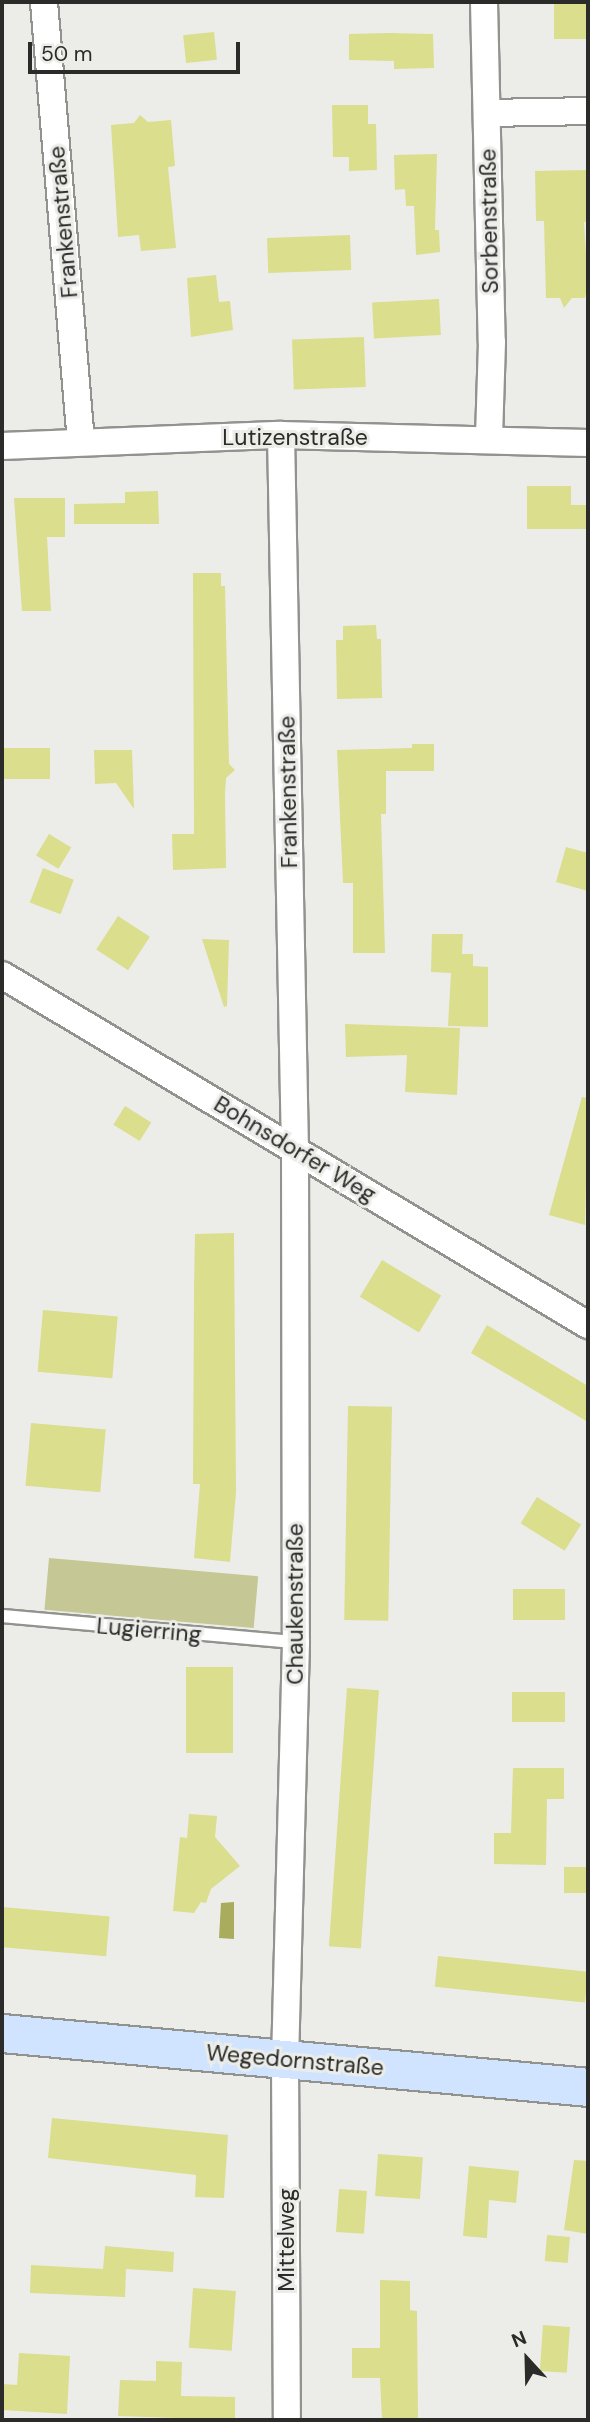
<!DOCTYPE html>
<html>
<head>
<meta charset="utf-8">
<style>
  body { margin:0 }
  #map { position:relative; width:590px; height:2422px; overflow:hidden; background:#ecede9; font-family:"DM Sans",sans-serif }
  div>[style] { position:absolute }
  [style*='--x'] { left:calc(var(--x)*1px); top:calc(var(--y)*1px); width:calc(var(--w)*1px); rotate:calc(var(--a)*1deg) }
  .green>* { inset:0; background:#c5c894; transform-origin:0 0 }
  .water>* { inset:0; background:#a9ac5d }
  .building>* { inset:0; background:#dade8d; transform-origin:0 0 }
  .roads { filter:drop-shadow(2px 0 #92938f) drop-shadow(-2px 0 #92938f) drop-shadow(0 2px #92938f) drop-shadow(0 -2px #92938f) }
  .lane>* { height:12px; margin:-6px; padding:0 6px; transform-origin:6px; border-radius:6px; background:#fff }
  .street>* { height:26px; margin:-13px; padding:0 13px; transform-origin:13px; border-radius:13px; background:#fff }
  .secondary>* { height:37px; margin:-18.5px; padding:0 18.5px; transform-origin:18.5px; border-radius:18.5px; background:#d0e4ff }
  span { translate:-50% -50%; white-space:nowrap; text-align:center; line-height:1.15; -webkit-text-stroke:6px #ecede9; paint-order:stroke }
  .street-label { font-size:23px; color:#2b2b29 }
  .frame { position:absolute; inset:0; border:4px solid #2b2b29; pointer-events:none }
  .north { position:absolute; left:492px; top:2324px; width:70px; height:70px; -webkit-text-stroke:5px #ecede9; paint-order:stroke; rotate:338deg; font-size:19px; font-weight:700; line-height:28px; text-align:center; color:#2b2b29 }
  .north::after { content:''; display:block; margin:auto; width:24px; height:32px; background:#2b2b29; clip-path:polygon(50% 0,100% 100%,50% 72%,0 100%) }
  .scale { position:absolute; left:28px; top:42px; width:212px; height:32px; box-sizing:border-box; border:4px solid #2b2b29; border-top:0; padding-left:9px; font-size:21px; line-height:24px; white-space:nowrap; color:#2b2b29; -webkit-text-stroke:5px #ecede9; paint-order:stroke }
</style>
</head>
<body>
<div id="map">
  <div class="green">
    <i style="left:49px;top:1558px;width:210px;height:52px;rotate:5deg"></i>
  </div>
  <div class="water">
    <i style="clip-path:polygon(234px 1902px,234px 1939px,219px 1938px,221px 1903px)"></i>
  </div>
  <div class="building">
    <i style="left:554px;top:2px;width:34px;height:37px"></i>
    <i style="left:214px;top:32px;width:28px;height:31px;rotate:84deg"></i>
    <i style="clip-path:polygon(389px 33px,433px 34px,434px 68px,394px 69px,394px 61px,349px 60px,349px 34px)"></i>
    <i style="clip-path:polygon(332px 105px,368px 105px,368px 124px,376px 124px,377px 170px,349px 171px,349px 157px,333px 157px)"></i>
    <i style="clip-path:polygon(140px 115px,148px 122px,171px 120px,175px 166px,168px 167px,176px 248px,141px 251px,139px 235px,118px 237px,111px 125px,134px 123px)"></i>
    <i style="clip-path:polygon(437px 154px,435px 230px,439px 230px,440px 252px,416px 255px,414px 206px,406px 206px,405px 189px,395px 190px,394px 155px)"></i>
    <i style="clip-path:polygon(587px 170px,588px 222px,584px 222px,588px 283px,585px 298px,572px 298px,564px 308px,560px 298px,546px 298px,544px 221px,536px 221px,535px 171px)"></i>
    <i style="left:350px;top:235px;width:35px;height:83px;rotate:88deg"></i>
    <i style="clip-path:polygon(216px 275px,219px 302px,230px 301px,233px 330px,191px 337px,187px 278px)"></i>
    <i style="left:439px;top:299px;width:36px;height:67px;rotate:87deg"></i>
    <i style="left:364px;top:337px;width:50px;height:72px;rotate:88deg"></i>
    <i style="clip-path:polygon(527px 486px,571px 486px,571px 505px,586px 505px,586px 529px,527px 529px)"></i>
    <i style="clip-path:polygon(158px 491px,159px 524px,74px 524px,74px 504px,125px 503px,125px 492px)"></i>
    <i style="clip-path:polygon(14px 498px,65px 498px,65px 537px,47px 537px,51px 611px,22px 611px)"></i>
    <i style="clip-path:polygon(193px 573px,221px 573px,221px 586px,225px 586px,229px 764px,235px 770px,226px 778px,225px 793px,226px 868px,173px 870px,172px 834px,194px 834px)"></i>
    <i style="clip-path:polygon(376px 625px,377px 639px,381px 639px,382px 698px,337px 699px,336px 640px,343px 640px,343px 626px)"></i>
    <i style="clip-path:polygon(412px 744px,434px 744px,434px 771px,386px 771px,386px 814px,381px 814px,385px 953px,353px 953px,353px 883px,343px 883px,337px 750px,412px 748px)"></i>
    <i style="left:2px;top:748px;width:48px;height:31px"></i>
    <i style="clip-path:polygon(94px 750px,132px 750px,134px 809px,116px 783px,95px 784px)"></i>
    <i style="left:49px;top:834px;width:26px;height:25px;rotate:31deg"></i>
    <i style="clip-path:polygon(566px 847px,588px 853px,588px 891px,556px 882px)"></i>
    <i style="left:43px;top:868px;width:33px;height:37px;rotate:21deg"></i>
    <i style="left:118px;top:916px;width:38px;height:40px;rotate:33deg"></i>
    <i style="clip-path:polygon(432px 934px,463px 934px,462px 954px,473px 954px,473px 966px,488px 967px,488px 1027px,448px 1026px,451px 973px,431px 972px)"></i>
    <i style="clip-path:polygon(202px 939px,229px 940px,227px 1006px,224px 1007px)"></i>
    <i style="clip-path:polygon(345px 1024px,460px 1028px,457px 1095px,405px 1092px,407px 1055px,346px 1057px)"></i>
    <i style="clip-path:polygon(582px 1097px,588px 1098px,585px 1225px,549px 1215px)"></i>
    <i style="left:125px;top:1106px;width:31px;height:22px;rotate:32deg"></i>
    <i style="clip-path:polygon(234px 1233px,236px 1492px,230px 1562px,194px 1558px,200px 1484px,193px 1484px,194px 1289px,195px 1234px)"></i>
    <i style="left:382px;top:1260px;width:69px;height:43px;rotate:31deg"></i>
    <i style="left:43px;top:1310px;width:75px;height:62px;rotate:5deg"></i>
    <i style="clip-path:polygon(487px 1325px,588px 1386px,588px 1422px,471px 1353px)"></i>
    <i style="left:348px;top:1406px;width:44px;height:214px;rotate:1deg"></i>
    <i style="left:31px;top:1423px;width:75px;height:63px;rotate:5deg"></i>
    <i style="left:537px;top:1497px;width:52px;height:31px;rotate:32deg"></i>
    <i style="left:513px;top:1589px;width:52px;height:31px"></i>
    <i style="left:186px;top:1667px;width:47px;height:86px"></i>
    <i style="left:347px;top:1688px;width:32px;height:259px;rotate:4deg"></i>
    <i style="left:512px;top:1692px;width:53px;height:30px"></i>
    <i style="clip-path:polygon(513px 1768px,564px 1768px,564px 1799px,547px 1799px,546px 1865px,494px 1864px,494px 1833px,511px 1833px)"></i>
    <i style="clip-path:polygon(189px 1814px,217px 1816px,215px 1837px,240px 1866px,211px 1889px,206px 1903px,201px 1902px,194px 1913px,173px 1911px,180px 1837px,187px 1838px)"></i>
    <i style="left:564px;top:1867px;width:24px;height:26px"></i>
    <i style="left:2px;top:1907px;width:108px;height:40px;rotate:5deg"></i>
    <i style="left:438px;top:1956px;width:151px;height:31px;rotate:6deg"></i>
    <i style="clip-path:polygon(52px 2118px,228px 2135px,224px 2198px,195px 2197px,196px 2175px,48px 2158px)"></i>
    <i style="left:378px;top:2154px;width:45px;height:42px;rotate:4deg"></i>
    <i style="clip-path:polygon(574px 2160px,588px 2161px,588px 2234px,564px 2230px)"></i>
    <i style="clip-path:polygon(469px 2166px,519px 2171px,516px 2203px,489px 2200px,487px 2238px,463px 2236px)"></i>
    <i style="left:339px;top:2189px;width:28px;height:43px;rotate:4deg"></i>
    <i style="left:547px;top:2235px;width:23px;height:26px;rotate:5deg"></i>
    <i style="clip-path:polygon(105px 2246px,174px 2252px,173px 2272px,126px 2269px,125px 2297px,30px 2293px,31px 2265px,103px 2269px)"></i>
    <i style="clip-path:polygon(380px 2280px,410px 2281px,410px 2310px,417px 2311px,418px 2420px,382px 2420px,380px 2378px,352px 2378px,352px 2348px,380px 2348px)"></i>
    <i style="left:193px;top:2288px;width:43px;height:60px;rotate:4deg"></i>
    <i style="left:543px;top:2325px;width:27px;height:46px;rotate:4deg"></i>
    <i style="clip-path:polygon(19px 2353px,70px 2356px,67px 2414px,2px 2410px,3px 2384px,17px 2385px)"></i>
    <i style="clip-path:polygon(156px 2361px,182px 2362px,181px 2396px,235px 2397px,235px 2420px,118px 2416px,120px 2380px,156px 2381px)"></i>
  </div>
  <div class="roads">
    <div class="lane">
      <i style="--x:2;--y:1616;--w:295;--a:5.1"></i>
    </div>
    <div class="street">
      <i style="--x:44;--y:2;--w:441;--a:85.2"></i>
      <i style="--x:484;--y:2;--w:340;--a:88.7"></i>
      <i style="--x:492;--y:342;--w:98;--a:91.8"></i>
      <i style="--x:487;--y:113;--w:101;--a:-1.1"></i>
      <i style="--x:281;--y:435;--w:714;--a:88.88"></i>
      <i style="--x:295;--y:1149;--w:493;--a:89.9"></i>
      <i style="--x:296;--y:1642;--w:417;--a:91.5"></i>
      <i style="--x:285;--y:2059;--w:361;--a:89.7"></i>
      <i style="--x:2;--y:446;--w:279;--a:-2.3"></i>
      <i style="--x:281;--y:435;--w:307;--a:1.5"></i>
      <i style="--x:2;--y:975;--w:683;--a:30.85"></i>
    </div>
    <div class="secondary">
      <i style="--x:2;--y:2033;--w:588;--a:5.26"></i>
    </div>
  </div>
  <div class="street-label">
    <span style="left:489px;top:221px;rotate:-91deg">Sorbenstraße</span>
    <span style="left:63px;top:222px;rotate:-95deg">Frankenstraße</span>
    <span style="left:295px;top:437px">Lutizenstraße</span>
    <span style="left:288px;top:792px;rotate:-91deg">Frankenstraße</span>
    <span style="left:295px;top:1149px;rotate:31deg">Bohnsdorfer Weg</span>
    <span style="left:295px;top:1604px;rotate:-90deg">Chaukenstraße</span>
    <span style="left:149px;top:1630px;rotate:5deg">Lugierring</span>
    <span style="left:295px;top:2060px;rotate:5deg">Wegedornstraße</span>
    <span style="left:286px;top:2240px;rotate:-90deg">Mittelweg</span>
  </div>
  <div class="frame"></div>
  <div class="north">N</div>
  <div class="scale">50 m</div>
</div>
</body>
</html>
